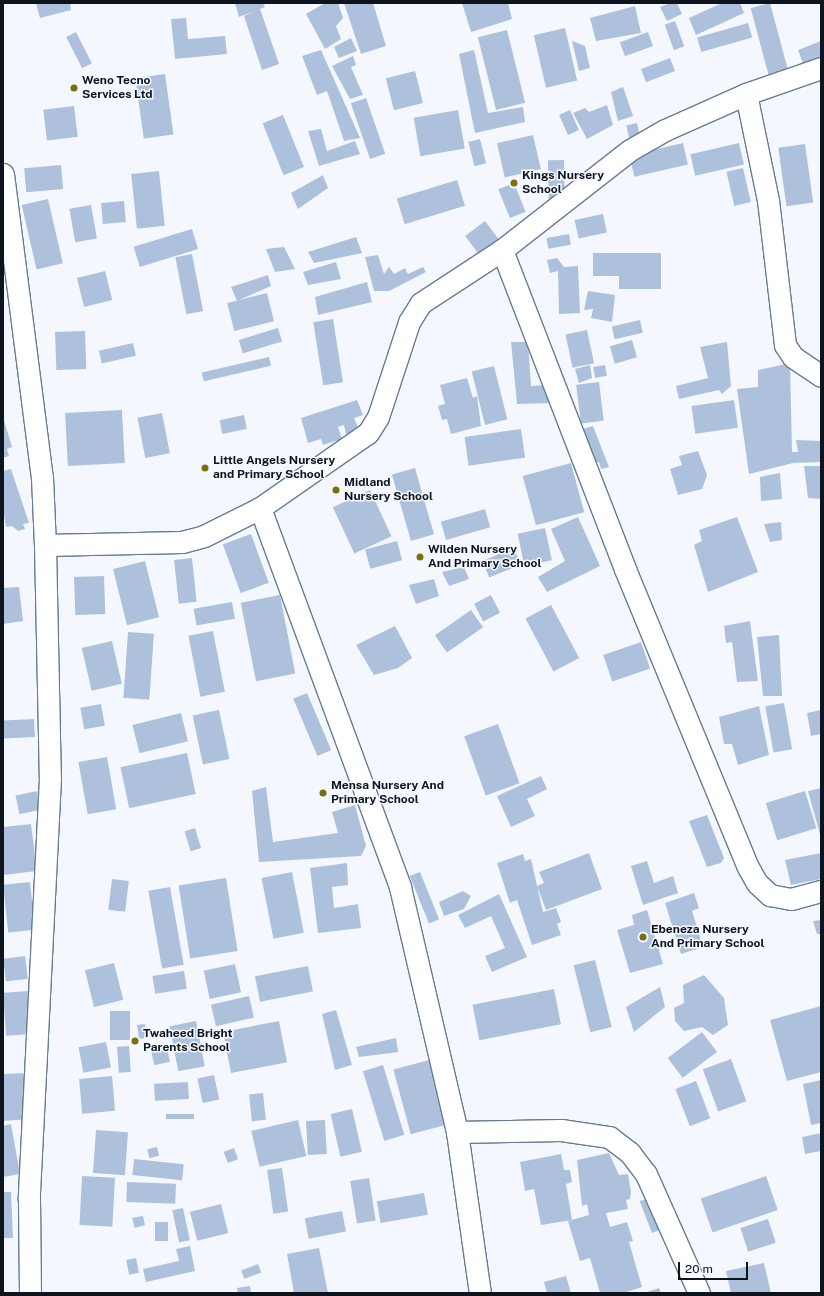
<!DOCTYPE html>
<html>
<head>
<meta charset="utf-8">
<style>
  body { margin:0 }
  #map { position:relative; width:824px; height:1296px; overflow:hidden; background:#f4f8fe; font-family:"Public Sans",sans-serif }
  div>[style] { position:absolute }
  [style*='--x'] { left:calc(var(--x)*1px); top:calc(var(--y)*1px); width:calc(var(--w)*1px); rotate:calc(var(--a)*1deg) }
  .building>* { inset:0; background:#adc1dd; transform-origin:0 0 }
  .roads { filter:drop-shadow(1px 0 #687b94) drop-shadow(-1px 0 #687b94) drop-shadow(0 1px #687b94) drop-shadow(0 -1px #687b94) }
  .street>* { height:21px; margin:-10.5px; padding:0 10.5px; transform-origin:10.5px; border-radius:10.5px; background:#fff }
  .dots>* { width:11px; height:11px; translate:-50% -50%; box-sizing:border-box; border:2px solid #f4f8fe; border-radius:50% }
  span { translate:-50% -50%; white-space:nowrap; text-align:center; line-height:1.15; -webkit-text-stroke:3px #f4f8fe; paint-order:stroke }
  .poi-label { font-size:12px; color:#0d141e; font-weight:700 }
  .left { translate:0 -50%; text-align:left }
  .frame { position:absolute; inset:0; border:4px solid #0d141e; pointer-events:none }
  .scale { position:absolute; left:678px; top:1262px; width:70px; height:18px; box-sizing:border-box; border:2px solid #0d141e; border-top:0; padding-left:5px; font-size:12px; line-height:14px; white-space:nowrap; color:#0d141e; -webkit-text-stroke:3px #f4f8fe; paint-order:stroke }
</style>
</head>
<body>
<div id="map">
  <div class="building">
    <i style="clip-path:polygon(36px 3px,70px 3px,71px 10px,40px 18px)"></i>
    <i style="clip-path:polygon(235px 3px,263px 3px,265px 7px,260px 9px,279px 64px,262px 70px,244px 16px,255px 11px,239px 17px)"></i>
    <i style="clip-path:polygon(325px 3px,338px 3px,343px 18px,336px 26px,341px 39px,325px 49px,306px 14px)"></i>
    <i style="clip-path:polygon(344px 3px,373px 3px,386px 46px,361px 54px)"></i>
    <i style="clip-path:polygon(462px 3px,508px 3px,512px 19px,471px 32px)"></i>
    <i style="clip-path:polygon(670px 3px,677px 3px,682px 14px,667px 21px,660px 7px)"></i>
    <i style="clip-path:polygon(722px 3px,740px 3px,744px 13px,696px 35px,689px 18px)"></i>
    <i style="left:770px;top:3px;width:73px;height:20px;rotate:75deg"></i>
    <i style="clip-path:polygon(635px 6px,641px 33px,596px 41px,590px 18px)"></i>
    <i style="clip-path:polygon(186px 18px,188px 39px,225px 36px,227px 54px,175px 59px,171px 19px)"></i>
    <i style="left:675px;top:21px;width:27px;height:11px;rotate:70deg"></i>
    <i style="left:748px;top:23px;width:15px;height:53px;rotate:74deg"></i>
    <i style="left:565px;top:28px;width:54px;height:32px;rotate:77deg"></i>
    <i style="left:507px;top:30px;width:75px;height:30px;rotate:76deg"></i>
    <i style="left:76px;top:32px;width:35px;height:11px;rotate:63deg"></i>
    <i style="left:648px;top:32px;width:15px;height:30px;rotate:70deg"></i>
    <i style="clip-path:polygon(351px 38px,357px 51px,339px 58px,334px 47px)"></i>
    <i style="clip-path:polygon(572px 41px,585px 46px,590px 68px,579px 71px)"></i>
    <i style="clip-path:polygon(821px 41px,821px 60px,804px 66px,798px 50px)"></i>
    <i style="clip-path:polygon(321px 50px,360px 138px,344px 141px,327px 91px,317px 95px,302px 56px)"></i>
    <i style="clip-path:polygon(474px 50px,488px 113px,523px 107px,525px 122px,475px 133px,459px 54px)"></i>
    <i style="clip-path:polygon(353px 56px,356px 65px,351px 67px,363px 95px,350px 99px,332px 66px)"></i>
    <i style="left:670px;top:58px;width:14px;height:31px;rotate:69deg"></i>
    <i style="left:415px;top:71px;width:33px;height:30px;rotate:76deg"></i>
    <i style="left:165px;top:74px;width:61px;height:30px;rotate:82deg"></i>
    <i style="clip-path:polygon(623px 87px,633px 116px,618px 121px,611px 92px)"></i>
    <i style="left:366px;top:98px;width:59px;height:16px;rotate:71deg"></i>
    <i style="clip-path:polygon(607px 105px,613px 125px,587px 139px,573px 113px,585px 108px,589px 112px)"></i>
    <i style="left:74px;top:106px;width:31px;height:31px;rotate:83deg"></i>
    <i style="left:458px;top:110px;width:39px;height:45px;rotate:80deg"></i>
    <i style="left:570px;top:110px;width:22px;height:12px;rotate:66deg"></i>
    <i style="left:283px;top:115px;width:56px;height:22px;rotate:68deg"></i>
    <i style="left:637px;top:123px;width:13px;height:11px;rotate:77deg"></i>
    <i style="clip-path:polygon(321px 129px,327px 151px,355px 141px,360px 154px,319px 166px,308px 131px)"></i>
    <i style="left:533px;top:135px;width:35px;height:37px;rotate:77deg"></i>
    <i style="left:480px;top:139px;width:25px;height:12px;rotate:76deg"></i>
    <i style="left:683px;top:143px;width:22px;height:55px;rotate:77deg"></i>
    <i style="left:739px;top:143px;width:22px;height:50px;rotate:77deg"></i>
    <i style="left:805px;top:144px;width:59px;height:27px;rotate:82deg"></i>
    <i style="left:564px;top:160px;width:47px;height:16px;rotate:89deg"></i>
    <i style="left:61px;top:165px;width:24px;height:37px;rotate:85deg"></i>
    <i style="left:743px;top:168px;width:35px;height:17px;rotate:77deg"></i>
    <i style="left:159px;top:171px;width:55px;height:28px;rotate:84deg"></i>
    <i style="clip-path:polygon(323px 175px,328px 188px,298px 209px,291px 193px)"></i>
    <i style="left:457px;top:180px;width:27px;height:63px;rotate:73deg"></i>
    <i style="left:514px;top:183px;width:31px;height:17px;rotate:68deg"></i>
    <i style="left:48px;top:199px;width:66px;height:27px;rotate:77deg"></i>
    <i style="left:124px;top:201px;width:21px;height:23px;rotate:85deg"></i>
    <i style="left:91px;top:205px;width:34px;height:22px;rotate:80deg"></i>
    <i style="left:603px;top:214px;width:19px;height:29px;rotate:78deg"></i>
    <i style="left:485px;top:221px;width:25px;height:25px;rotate:53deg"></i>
    <i style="left:192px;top:229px;width:21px;height:61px;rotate:73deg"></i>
    <i style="left:569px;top:234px;width:11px;height:23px;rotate:80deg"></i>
    <i style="clip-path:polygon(356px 237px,362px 253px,314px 263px,308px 252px)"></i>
    <i style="clip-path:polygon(284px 247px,295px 269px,275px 272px,266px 249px)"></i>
    <i style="clip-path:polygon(593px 253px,661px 253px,661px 289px,619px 289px,619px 276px,593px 276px)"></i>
    <i style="left:192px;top:254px;width:58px;height:17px;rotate:79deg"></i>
    <i style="clip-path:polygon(378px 255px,384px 274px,389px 267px,394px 274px,405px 268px,408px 274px,423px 267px,426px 272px,389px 291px,374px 291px,365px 257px)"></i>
    <i style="clip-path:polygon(557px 258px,564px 267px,578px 266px,580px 313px,559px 314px,558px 271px,550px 273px,547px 260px)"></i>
    <i style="clip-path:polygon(336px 262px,341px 279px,308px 285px,303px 272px)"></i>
    <i style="left:105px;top:271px;width:30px;height:29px;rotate:76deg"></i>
    <i style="clip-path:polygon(268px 275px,271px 286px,237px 301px,231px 287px)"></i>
    <i style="clip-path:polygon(367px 282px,372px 302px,318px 315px,315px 297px)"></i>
    <i style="clip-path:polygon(588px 291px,615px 295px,612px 322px,591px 318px,593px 309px,584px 310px)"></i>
    <i style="left:267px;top:293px;width:29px;height:41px;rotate:76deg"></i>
    <i style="left:333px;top:319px;width:64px;height:20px;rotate:81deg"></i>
    <i style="left:640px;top:320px;width:13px;height:29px;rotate:77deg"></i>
    <i style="left:278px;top:328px;width:14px;height:41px;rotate:73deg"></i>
    <i style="left:587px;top:330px;width:34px;height:22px;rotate:78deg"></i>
    <i style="left:85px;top:331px;width:38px;height:30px;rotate:88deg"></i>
    <i style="left:632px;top:340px;width:18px;height:23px;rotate:74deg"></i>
    <i style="clip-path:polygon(511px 342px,528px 342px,531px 386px,544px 385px,552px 403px,517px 404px)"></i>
    <i style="clip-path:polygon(727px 342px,731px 386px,722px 394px,719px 390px,679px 399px,676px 386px,708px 378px,700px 347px)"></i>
    <i style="left:133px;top:343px;width:13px;height:35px;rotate:77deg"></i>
    <i style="left:269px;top:357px;width:9px;height:69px;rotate:77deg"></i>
    <i style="clip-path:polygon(790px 363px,792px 452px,798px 452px,796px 440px,821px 441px,821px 462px,793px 463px,749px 474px,737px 389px,758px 387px,758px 370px)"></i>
    <i style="clip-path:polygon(590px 365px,592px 378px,579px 383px,575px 369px)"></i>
    <i style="left:605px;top:365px;width:11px;height:12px;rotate:80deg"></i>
    <i style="left:494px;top:366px;width:55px;height:23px;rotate:76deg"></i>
    <i style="clip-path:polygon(467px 378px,473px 398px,477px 396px,481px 426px,451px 434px,447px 419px,442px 420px,438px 406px,445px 404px,440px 385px)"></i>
    <i style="left:599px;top:382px;width:39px;height:23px;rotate:83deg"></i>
    <i style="clip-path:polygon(357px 400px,363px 415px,354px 418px,359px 430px,346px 434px,344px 425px,338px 427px,342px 439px,323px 445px,321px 439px,308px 443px,301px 418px)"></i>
    <i style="left:734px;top:400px;width:28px;height:43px;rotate:82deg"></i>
    <i style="left:122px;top:410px;width:53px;height:57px;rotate:87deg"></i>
    <i style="left:162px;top:413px;width:41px;height:25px;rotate:79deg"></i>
    <i style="left:244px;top:415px;width:14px;height:25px;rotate:78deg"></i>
    <i style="clip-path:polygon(3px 417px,12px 447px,7px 449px,9px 456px,3px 458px)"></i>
    <i style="clip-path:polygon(593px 426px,609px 467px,601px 469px,599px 462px,590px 464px,579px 430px)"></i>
    <i style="left:521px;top:429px;width:29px;height:57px;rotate:82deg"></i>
    <i style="clip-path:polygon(698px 451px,707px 475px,702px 489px,678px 495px,670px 469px,682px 465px,679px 456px)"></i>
    <i style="left:571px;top:463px;width:51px;height:50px;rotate:75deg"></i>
    <i style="clip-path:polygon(804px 466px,821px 466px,821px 499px,808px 498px)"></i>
    <i style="left:415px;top:468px;width:69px;height:24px;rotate:74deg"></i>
    <i style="clip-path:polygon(11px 469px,29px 523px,23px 524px,25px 529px,18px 531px,12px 526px,6px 527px,3px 509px,3px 471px)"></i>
    <i style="clip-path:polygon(780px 473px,782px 499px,761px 501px,760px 477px)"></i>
    <i style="left:370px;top:490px;width:51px;height:41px;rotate:65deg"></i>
    <i style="left:485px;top:509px;width:19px;height:46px;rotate:74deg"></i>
    <i style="clip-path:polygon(578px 517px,600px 566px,547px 592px,538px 577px,565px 561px,551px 529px)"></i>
    <i style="clip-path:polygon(737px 517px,758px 572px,708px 592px,694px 545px,702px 541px,699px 530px)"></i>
    <i style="clip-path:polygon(781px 522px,782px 540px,770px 542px,764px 524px)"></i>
    <i style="left:545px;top:528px;width:33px;height:28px;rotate:78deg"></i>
    <i style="left:251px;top:534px;width:52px;height:30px;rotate:70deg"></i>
    <i style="left:397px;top:541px;width:20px;height:33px;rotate:75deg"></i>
    <i style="left:514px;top:548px;width:18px;height:34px;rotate:68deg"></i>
    <i style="left:192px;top:558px;width:44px;height:18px;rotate:84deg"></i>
    <i style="left:145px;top:561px;width:58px;height:33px;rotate:76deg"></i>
    <i style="clip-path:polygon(464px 567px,469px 579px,449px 586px,442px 572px)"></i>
    <i style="left:104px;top:576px;width:38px;height:30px;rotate:88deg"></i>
    <i style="clip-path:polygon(434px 579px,439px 596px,416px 604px,409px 585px)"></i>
    <i style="clip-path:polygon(19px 587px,23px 621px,3px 624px,3px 588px)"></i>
    <i style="left:280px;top:595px;width:80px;height:40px;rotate:79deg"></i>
    <i style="left:491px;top:595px;width:20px;height:19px;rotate:63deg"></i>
    <i style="left:232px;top:602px;width:17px;height:39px;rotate:80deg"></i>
    <i style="left:551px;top:605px;width:60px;height:29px;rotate:62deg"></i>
    <i style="left:471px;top:610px;width:21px;height:44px;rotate:55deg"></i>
    <i style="clip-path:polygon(750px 621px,758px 681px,737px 682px,732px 642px,726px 643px,724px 626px)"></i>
    <i style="clip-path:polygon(395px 626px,412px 658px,398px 668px,374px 675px,356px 645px)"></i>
    <i style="left:213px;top:631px;width:62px;height:25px;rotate:79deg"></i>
    <i style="left:128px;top:632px;width:26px;height:66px;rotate:4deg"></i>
    <i style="clip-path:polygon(779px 635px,782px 696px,763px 696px,757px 637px)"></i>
    <i style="left:112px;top:641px;width:44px;height:31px;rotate:77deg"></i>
    <i style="left:641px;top:642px;width:28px;height:40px;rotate:71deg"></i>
    <i style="left:307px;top:693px;width:62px;height:15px;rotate:67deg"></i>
    <i style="left:784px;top:703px;width:47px;height:19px;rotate:80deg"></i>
    <i style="left:101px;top:704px;width:22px;height:21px;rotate:80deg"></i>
    <i style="clip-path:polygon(759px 706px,769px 755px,738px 765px,732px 744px,724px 744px,719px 717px)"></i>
    <i style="left:219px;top:710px;width:50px;height:27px;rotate:78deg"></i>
    <i style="clip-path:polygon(821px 710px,821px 734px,811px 736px,807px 713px)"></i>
    <i style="left:181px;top:713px;width:29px;height:50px;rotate:76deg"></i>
    <i style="left:34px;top:719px;width:18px;height:31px;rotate:87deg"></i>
    <i style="left:498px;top:724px;width:63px;height:36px;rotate:70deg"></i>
    <i style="left:187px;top:753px;width:42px;height:68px;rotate:78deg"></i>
    <i style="left:107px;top:757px;width:53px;height:29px;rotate:80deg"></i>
    <i style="clip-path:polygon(541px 776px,547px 789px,527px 799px,535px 816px,511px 827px,497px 796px)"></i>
    <i style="clip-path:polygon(266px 787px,273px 842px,338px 833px,332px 812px,355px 805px,366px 846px,361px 856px,259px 862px,252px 791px)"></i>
    <i style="clip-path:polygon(821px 788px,821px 838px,808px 791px)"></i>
    <i style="left:37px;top:791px;width:19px;height:22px;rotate:78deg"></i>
    <i style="left:805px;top:791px;width:39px;height:41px;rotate:73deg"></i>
    <i style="clip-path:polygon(707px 815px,724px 858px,721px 863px,707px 867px,689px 821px)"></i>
    <i style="clip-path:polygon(31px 824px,37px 871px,3px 875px,3px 827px)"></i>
    <i style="left:195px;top:828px;width:21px;height:11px;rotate:73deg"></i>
    <i style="clip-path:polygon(589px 853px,602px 889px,546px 910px,537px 886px,544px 883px,539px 872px)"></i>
    <i style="clip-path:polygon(821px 853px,821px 879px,791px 885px,785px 860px)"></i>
    <i style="clip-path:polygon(523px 854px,525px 861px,531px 859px,543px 912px,556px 908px,561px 922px,557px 924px,561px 935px,532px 945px,517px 900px,510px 903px,497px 863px)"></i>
    <i style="clip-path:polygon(647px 861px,654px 883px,673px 876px,678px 893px,643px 905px,631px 866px)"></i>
    <i style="clip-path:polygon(347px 863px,348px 885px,332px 887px,334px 908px,358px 904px,361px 928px,318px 933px,310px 868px)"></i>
    <i style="left:292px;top:872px;width:62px;height:31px;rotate:79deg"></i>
    <i style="left:420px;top:872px;width:51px;height:11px;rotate:68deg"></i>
    <i style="left:226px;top:878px;width:74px;height:48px;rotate:81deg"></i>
    <i style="left:112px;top:879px;width:17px;height:31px;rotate:7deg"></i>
    <i style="left:30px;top:882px;width:48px;height:27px;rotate:84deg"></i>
    <i style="left:170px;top:887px;width:79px;height:22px;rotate:80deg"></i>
    <i style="clip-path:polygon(463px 891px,471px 896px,464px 909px,444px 916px,439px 902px)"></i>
    <i style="clip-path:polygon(694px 893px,699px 908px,692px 911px,703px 947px,681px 954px,665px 903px)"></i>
    <i style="clip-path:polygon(499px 894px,527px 957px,492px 972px,485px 956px,505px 948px,491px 916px,465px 928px,458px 915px)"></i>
    <i style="clip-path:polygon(647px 910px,663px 964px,630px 973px,617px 930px,634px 925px,632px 915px)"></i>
    <i style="clip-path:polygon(821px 920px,821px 934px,817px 934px,813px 921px)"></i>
    <i style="left:25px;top:956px;width:23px;height:22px;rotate:83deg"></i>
    <i style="left:595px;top:960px;width:69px;height:22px;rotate:76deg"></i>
    <i style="left:114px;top:963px;width:38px;height:30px;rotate:76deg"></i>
    <i style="left:235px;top:964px;width:29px;height:32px;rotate:78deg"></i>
    <i style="left:308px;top:966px;width:26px;height:54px;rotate:79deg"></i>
    <i style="left:184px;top:971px;width:18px;height:32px;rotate:81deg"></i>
    <i style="clip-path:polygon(704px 975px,724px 998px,728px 1025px,713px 1035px,702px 1027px,684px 1031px,675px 1021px,674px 1008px,684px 1003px,683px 985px)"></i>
    <i style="clip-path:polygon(660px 987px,665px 1007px,634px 1032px,626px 1007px)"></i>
    <i style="left:554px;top:989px;width:36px;height:83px;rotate:79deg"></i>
    <i style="left:29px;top:991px;width:43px;height:26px;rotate:86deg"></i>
    <i style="left:249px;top:996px;width:22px;height:39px;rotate:77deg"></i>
    <i style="clip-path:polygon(821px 1006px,821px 1072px,787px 1081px,770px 1020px)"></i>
    <i style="clip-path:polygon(336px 1010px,352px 1065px,335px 1070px,322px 1014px)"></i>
    <i style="left:110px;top:1011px;width:20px;height:29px"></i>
    <i style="left:196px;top:1021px;width:46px;height:27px;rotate:79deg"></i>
    <i style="left:279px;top:1021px;width:42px;height:57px;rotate:79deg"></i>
    <i style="left:145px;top:1024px;width:14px;height:8px;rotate:82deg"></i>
    <i style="left:702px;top:1032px;width:25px;height:43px;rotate:53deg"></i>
    <i style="clip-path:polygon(396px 1038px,398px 1052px,359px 1057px,356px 1047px)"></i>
    <i style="left:106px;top:1042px;width:26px;height:28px;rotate:79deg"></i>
    <i style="left:129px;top:1046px;width:26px;height:12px;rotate:86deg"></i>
    <i style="left:167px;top:1049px;width:13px;height:16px;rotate:77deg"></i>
    <i style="left:433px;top:1059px;width:67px;height:41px;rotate:75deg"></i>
    <i style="left:731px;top:1059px;width:45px;height:30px;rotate:70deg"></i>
    <i style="left:383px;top:1065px;width:73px;height:21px;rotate:73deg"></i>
    <i style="clip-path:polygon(26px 1073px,30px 1119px,3px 1121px,4px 1074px)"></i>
    <i style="left:214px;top:1075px;width:25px;height:17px;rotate:78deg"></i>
    <i style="left:112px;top:1076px;width:35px;height:33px;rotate:85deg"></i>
    <i style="clip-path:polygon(821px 1080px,821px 1123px,811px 1125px,803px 1084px)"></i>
    <i style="left:696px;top:1081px;width:40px;height:22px;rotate:69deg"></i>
    <i style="left:188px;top:1082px;width:17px;height:34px;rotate:87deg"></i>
    <i style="left:263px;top:1093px;width:27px;height:14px;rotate:84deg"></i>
    <i style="left:352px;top:1109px;width:44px;height:22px;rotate:77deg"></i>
    <i style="left:194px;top:1114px;width:5px;height:28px;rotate:90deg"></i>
    <i style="left:298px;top:1120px;width:37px;height:48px;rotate:77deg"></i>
    <i style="left:325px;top:1120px;width:34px;height:19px;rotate:87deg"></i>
    <i style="clip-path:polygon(11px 1124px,20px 1174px,3px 1177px,3px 1126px)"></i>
    <i style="left:96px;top:1130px;width:32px;height:43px;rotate:4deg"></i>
    <i style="clip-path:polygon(821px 1133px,821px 1151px,805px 1154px,802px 1137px)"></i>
    <i style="left:157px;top:1147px;width:9px;height:10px;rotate:77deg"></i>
    <i style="left:234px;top:1148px;width:12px;height:11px;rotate:70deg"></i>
    <i style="clip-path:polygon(609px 1153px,619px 1175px,628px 1174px,631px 1192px,630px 1199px,626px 1200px,628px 1209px,606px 1213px,610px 1227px,627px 1222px,633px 1241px,629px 1242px,642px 1287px,623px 1293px,600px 1293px,590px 1258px,580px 1261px,568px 1221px,589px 1215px,587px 1204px,582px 1206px,577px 1160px)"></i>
    <i style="clip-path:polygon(561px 1154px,564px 1170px,570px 1170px,572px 1182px,566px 1184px,572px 1220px,541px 1225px,534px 1189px,525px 1191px,520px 1162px)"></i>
    <i style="left:134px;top:1159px;width:50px;height:16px;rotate:6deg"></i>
    <i style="left:282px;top:1168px;width:44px;height:15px;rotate:82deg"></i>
    <i style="left:82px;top:1176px;width:33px;height:49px;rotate:3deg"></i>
    <i style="left:766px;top:1176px;width:36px;height:69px;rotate:71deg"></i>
    <i style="left:369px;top:1178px;width:43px;height:19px;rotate:81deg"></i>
    <i style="left:127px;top:1182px;width:49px;height:20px;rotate:2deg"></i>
    <i style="clip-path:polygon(3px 1192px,11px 1192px,13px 1238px,3px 1238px)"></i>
    <i style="left:424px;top:1193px;width:22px;height:48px;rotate:80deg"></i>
    <i style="left:651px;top:1197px;width:34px;height:12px;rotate:69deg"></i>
    <i style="left:221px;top:1204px;width:30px;height:32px;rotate:76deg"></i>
    <i style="left:183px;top:1208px;width:33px;height:11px;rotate:78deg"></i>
    <i style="left:342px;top:1211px;width:21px;height:38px;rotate:79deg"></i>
    <i style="clip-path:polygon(143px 1216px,145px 1225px,135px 1228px,132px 1218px)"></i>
    <i style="left:768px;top:1219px;width:25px;height:29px;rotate:72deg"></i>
    <i style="left:155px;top:1222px;width:13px;height:19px"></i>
    <i style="clip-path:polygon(190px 1246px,195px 1271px,146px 1282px,143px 1269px,179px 1261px,176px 1249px)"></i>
    <i style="clip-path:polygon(319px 1248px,328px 1293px,294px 1293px,287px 1254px)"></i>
    <i style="left:136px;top:1258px;width:15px;height:10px;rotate:79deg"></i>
    <i style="clip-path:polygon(764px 1263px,771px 1293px,731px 1293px,726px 1271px)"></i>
    <i style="left:258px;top:1264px;width:9px;height:18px;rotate:69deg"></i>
    <i style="clip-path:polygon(566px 1276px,571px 1293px,547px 1293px,544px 1282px)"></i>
    <i style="clip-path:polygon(250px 1286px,251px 1293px,238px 1293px,237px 1288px)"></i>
    <i style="clip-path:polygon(659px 1288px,661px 1293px,644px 1293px)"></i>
  </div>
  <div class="roads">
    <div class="street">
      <i style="--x:746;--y:94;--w:108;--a:78.3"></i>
      <i style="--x:768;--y:200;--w:146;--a:83.3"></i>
      <i style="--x:785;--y:345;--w:14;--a:56"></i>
      <i style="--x:793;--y:357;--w:34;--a:34"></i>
      <i style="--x:3;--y:174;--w:305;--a:82.7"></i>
      <i style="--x:42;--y:477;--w:68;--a:87.5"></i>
      <i style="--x:45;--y:545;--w:233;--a:88.8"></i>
      <i style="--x:50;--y:778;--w:422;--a:92.9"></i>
      <i style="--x:29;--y:1199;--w:94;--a:89.4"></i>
      <i style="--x:502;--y:250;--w:342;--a:68.9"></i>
      <i style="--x:625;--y:569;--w:322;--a:67.6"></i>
      <i style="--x:748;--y:867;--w:18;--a:61"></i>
      <i style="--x:757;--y:883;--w:18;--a:43"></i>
      <i style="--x:770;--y:895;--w:21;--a:11"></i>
      <i style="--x:791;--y:899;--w:31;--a:-15"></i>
      <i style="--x:260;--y:508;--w:404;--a:69.7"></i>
      <i style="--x:400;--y:887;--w:252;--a:76.9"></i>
      <i style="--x:457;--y:1132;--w:163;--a:81.9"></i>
      <i style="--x:45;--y:545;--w:137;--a:-1.3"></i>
      <i style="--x:182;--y:542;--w:23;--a:-15"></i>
      <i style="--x:204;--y:536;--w:63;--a:-26.6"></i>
      <i style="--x:260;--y:508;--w:131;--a:-34.8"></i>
      <i style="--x:368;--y:433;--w:19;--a:-58"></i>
      <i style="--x:378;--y:417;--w:100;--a:-71.9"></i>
      <i style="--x:409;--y:322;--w:22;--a:-58"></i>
      <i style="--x:421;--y:303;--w:97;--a:-33.2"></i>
      <i style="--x:502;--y:250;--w:162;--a:-38"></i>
      <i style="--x:630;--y:150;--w:40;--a:-29.7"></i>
      <i style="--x:665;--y:130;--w:89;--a:-24"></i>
      <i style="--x:746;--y:94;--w:79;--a:-19.1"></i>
      <i style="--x:457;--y:1132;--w:104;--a:-1.1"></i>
      <i style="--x:561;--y:1130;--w:49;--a:8.3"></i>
      <i style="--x:609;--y:1137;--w:26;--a:37"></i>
      <i style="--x:630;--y:1153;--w:26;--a:53"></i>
      <i style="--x:646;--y:1174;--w:130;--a:66"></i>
    </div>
  </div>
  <div class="dots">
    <i style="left:74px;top:88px;background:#7a6f0c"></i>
    <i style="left:514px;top:183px;background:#7a6f0c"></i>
    <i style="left:205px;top:468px;background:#7a6f0c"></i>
    <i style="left:336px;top:490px;background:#7a6f0c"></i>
    <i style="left:420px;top:557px;background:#7a6f0c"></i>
    <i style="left:323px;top:793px;background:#7a6f0c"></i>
    <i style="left:643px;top:937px;background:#7a6f0c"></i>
    <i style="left:135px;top:1041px;background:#7a6f0c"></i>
  </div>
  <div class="poi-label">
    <span class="left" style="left:82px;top:88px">Weno Tecno<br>Services Ltd</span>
    <span class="left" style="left:522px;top:183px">Kings Nursery<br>School</span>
    <span class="left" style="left:213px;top:468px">Little Angels Nursery<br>and Primary School</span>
    <span class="left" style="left:344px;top:490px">Midland<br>Nursery School</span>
    <span class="left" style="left:428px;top:557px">Wilden Nursery<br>And Primary School</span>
    <span class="left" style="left:331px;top:793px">Mensa Nursery And<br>Primary School</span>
    <span class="left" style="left:651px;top:937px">Ebeneza Nursery<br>And Primary School</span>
    <span class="left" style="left:143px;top:1041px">Twaheed Bright<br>Parents School</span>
  </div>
  <div class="frame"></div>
  <div class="scale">20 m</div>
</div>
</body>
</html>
